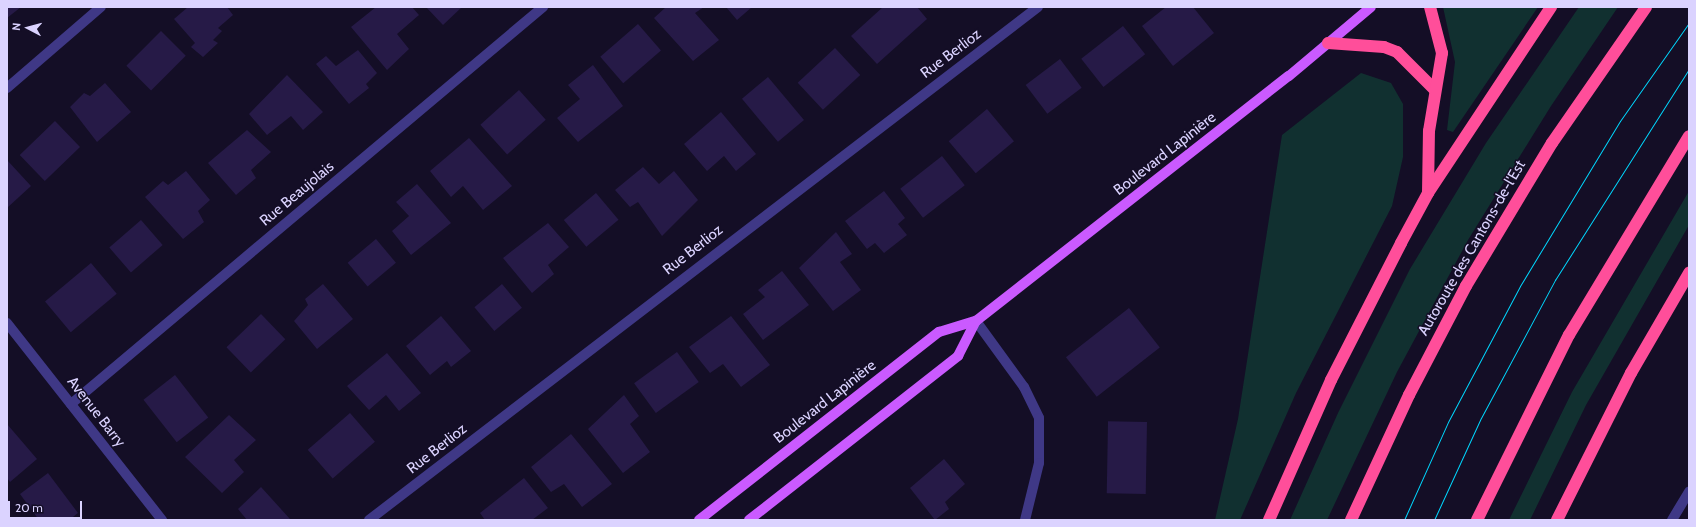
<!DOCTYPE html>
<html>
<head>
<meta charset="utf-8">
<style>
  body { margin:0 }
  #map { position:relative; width:1696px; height:527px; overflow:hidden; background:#140e26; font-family:Cabin,sans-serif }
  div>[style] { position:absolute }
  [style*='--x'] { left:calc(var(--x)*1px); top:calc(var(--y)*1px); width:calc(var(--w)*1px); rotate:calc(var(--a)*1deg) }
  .green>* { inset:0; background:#113030 }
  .building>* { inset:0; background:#261a47; transform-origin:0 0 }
  .minor>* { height:10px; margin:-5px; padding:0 5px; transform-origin:5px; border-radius:5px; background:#3f3886 }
  .major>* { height:10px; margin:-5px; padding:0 5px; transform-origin:5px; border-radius:5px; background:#ca5aff }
  .highway>* { height:12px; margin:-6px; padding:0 6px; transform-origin:6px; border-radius:6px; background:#ff4e9a }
  .tram>* { height:1px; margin:-0.5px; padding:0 0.5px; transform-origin:0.5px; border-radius:0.5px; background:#00d7fe }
  span { translate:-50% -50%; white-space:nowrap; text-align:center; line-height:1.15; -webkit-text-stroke:3px #140e26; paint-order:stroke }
  .street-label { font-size:15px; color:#dbd3ff }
  .frame { position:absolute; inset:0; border:8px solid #dbd3ff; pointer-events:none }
  .north { position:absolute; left:8px; top:8px; width:40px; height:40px; -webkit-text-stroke:3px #140e26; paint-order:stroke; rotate:276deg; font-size:11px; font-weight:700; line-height:16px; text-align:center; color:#dbd3ff }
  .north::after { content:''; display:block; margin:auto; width:14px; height:18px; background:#dbd3ff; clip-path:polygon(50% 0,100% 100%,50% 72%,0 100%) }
  .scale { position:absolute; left:8px; top:501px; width:74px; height:18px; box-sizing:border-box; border:2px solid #dbd3ff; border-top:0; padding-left:5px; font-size:12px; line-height:14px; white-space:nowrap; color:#dbd3ff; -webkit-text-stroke:3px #140e26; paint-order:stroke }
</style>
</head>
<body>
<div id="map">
  <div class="green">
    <i style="clip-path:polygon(1443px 7px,1538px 7px,1453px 132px,1447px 130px,1455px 62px)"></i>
    <i style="clip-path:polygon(1579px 7px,1618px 7px,1551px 106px,1468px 240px,1397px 372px,1327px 520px,1290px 520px,1338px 413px,1410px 269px,1486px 143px)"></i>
    <i style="clip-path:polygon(1361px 73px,1391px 83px,1403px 104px,1403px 157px,1392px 206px,1296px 393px,1240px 520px,1215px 520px,1238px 419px,1282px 135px)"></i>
    <i style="clip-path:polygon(1689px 191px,1689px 225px,1586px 405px,1530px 520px,1509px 520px,1572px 392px)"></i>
  </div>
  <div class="building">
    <i style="clip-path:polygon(7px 7px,21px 7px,7px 18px)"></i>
    <i style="clip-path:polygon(188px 7px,227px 7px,233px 15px,218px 28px,222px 31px,213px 40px,218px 43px,203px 57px,191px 47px,195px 43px,174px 19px)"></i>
    <i style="clip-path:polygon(376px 7px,412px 7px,419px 15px,397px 34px,409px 49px,387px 70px,351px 27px)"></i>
    <i style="clip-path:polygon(426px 7px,462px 7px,443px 25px)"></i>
    <i style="clip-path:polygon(666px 7px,704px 7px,695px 13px,719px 40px,693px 61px,654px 18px)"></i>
    <i style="clip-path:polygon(726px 7px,752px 7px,737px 20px)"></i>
    <i style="clip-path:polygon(883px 7px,917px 7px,927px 19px,877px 64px,851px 36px)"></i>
    <i style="clip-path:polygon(1166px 7px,1193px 7px,1214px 33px,1173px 66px,1142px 26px)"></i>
    <i style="left:638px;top:24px;width:35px;height:50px;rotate:49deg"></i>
    <i style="left:1123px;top:26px;width:36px;height:53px;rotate:52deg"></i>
    <i style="left:161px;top:31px;width:35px;height:49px;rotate:45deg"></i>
    <i style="left:835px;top:48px;width:37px;height:51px;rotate:47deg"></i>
    <i style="clip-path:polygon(358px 50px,377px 73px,366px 84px,369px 88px,349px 104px,316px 64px,326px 56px,336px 66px)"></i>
    <i style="left:1060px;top:59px;width:36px;height:43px;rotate:53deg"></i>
    <i style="clip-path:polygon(593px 65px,623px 106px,578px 142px,557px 118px,580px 99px,568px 85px)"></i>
    <i style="clip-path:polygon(287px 75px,323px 112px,303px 130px,291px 116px,267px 135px,249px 114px)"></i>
    <i style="left:768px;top:77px;width:56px;height:34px;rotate:50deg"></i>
    <i style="clip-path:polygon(105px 83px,131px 112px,97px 142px,70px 107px,84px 93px,90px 96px)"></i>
    <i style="left:519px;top:90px;width:40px;height:52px;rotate:48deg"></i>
    <i style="left:987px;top:109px;width:42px;height:50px;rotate:50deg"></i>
    <i style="clip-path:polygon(721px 112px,756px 154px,736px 171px,724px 156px,707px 171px,684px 144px)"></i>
    <i style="left:55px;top:121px;width:36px;height:49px;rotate:46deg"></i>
    <i style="clip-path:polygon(247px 130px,271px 152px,251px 170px,256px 178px,236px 195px,208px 163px)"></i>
    <i style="clip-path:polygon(469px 138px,512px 186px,483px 210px,463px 186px,451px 197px,430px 171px)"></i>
    <i style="left:942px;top:156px;width:37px;height:53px;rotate:52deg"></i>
    <i style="clip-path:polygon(7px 160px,31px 186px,7px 208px)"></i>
    <i style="clip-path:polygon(643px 167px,659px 184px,674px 171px,698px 200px,662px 236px,638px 202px,630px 207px,615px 190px)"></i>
    <i style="clip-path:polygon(186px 171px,210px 200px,198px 211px,204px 222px,183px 239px,145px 197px,163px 181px,168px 185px)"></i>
    <i style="clip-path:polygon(417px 184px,451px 223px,411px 255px,392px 231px,409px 216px,396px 202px)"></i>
    <i style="clip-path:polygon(884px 191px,905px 218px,898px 224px,907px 235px,884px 253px,875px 243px,867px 249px,845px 221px)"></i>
    <i style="left:596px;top:193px;width:35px;height:42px;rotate:50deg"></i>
    <i style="left:141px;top:220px;width:33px;height:42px;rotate:49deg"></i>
    <i style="clip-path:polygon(548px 223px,569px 247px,548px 265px,554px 274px,532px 293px,503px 258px)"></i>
    <i style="clip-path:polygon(836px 232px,852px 254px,840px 262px,861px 290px,833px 311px,799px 268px)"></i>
    <i style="left:376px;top:239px;width:31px;height:37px;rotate:50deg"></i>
    <i style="left:91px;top:263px;width:40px;height:60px;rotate:50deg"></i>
    <i style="clip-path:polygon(782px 271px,809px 305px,763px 340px,743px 314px,765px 297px,758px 290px)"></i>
    <i style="clip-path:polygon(323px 284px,353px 319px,317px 349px,294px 321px,308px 305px,305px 299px)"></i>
    <i style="left:502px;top:284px;width:31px;height:36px;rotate:50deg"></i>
    <i style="left:1129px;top:308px;width:50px;height:80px;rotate:52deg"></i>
    <i style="left:261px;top:314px;width:35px;height:48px;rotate:46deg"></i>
    <i style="clip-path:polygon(441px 316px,471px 351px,451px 367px,447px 361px,430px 375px,406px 346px)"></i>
    <i style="clip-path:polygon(731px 316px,770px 365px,741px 387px,723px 364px,710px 373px,689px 347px)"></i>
    <i style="left:677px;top:352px;width:37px;height:53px;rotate:54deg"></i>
    <i style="clip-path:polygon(387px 353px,421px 393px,399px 411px,386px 395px,369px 410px,347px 386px)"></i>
    <i style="left:175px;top:375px;width:54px;height:40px;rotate:52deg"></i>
    <i style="clip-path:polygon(624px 395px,639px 416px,630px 424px,650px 452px,623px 473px,588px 429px)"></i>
    <i style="left:350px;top:413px;width:38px;height:56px;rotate:49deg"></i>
    <i style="clip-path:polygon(229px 415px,256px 440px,234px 460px,244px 472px,222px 493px,185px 457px)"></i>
    <i style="left:1147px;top:422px;width:72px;height:39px;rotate:91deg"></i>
    <i style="clip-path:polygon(7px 424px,37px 459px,10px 482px,7px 478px)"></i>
    <i style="clip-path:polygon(571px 434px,612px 484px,582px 507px,564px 484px,551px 492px,531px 467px)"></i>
    <i style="clip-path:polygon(944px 459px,965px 484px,945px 502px,949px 509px,935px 520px,910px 488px)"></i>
    <i style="clip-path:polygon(48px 473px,78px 513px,69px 520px,39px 520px,20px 494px)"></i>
    <i style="clip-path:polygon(524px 478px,548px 508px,532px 520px,485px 520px,480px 513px)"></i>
    <i style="clip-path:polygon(261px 487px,290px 519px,289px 520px,247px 520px,238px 509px)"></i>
  </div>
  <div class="minor">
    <i style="--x:7;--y:88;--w:124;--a:-40.8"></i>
    <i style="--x:976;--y:321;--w:82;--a:54"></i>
    <i style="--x:1024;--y:387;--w:34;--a:64"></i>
    <i style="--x:1039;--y:418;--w:45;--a:90"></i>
    <i style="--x:1039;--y:463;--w:59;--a:103.8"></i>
    <i style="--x:7;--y:323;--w:251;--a:51.8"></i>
    <i style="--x:71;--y:404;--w:617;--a:-40.07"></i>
    <i style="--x:369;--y:520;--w:843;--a:-37.48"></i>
    <i style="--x:1672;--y:520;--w:33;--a:-59"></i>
  </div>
  <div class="major">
    <i style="--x:699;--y:520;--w:305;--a:-38.1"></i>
    <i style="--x:939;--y:332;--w:39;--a:-17"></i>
    <i style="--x:976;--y:321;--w:397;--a:-38.1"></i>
    <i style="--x:1289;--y:76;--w:107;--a:-40.1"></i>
    <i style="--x:749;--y:520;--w:266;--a:-38.1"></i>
    <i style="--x:958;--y:356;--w:39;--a:-63"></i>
  </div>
  <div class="highway">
    <i style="--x:1328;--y:43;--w:56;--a:4.1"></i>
    <i style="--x:1384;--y:47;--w:14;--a:21"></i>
    <i style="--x:1397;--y:52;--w:52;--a:45"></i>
    <i style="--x:1428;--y:193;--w:62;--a:-89.1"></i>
    <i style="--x:1429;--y:131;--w:79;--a:-80.5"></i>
    <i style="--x:1442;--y:53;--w:48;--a:-104.6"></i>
    <i style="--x:1269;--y:520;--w:153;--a:-66.1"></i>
    <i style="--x:1331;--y:380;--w:154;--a:-62.9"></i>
    <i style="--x:1401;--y:243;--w:57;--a:-61.6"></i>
    <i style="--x:1428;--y:193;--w:223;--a:-56.5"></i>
    <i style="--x:1351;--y:520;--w:138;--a:-65.1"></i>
    <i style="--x:1409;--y:395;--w:123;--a:-62.4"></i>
    <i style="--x:1466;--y:286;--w:167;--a:-59"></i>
    <i style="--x:1552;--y:143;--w:165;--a:-55.3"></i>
    <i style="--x:1477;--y:520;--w:207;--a:-63.6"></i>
    <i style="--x:1569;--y:335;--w:232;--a:-58.9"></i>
    <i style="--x:1557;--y:520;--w:165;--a:-63.3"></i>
    <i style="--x:1631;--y:373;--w:116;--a:-59.9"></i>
  </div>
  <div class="tram">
    <i style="--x:1404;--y:520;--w:107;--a:-65.8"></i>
    <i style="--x:1448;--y:422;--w:154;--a:-62.1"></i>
    <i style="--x:1520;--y:286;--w:193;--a:-58.8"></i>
    <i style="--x:1620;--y:121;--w:120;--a:-54.9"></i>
    <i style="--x:1434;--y:520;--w:112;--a:-65.3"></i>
    <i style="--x:1481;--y:418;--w:157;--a:-61.8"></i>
    <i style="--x:1555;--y:280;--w:250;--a:-57.6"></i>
  </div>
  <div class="street-label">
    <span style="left:951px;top:54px;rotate:-37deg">Rue Berlioz</span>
    <span style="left:1165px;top:154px;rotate:-38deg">Boulevard Lapinière</span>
    <span style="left:297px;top:194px;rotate:-40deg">Rue Beaujolais</span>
    <span style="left:1472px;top:248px;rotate:-60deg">Autoroute des Cantons-de-l'Est</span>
    <span style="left:693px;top:250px;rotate:-38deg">Rue Berlioz</span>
    <span style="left:825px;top:402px;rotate:-38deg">Boulevard Lapinière</span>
    <span style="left:96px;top:412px;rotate:52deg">Avenue Barry</span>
    <span style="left:437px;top:449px;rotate:-38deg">Rue Berlioz</span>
  </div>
  <div class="frame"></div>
  <div class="north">N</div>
  <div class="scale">20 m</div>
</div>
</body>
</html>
